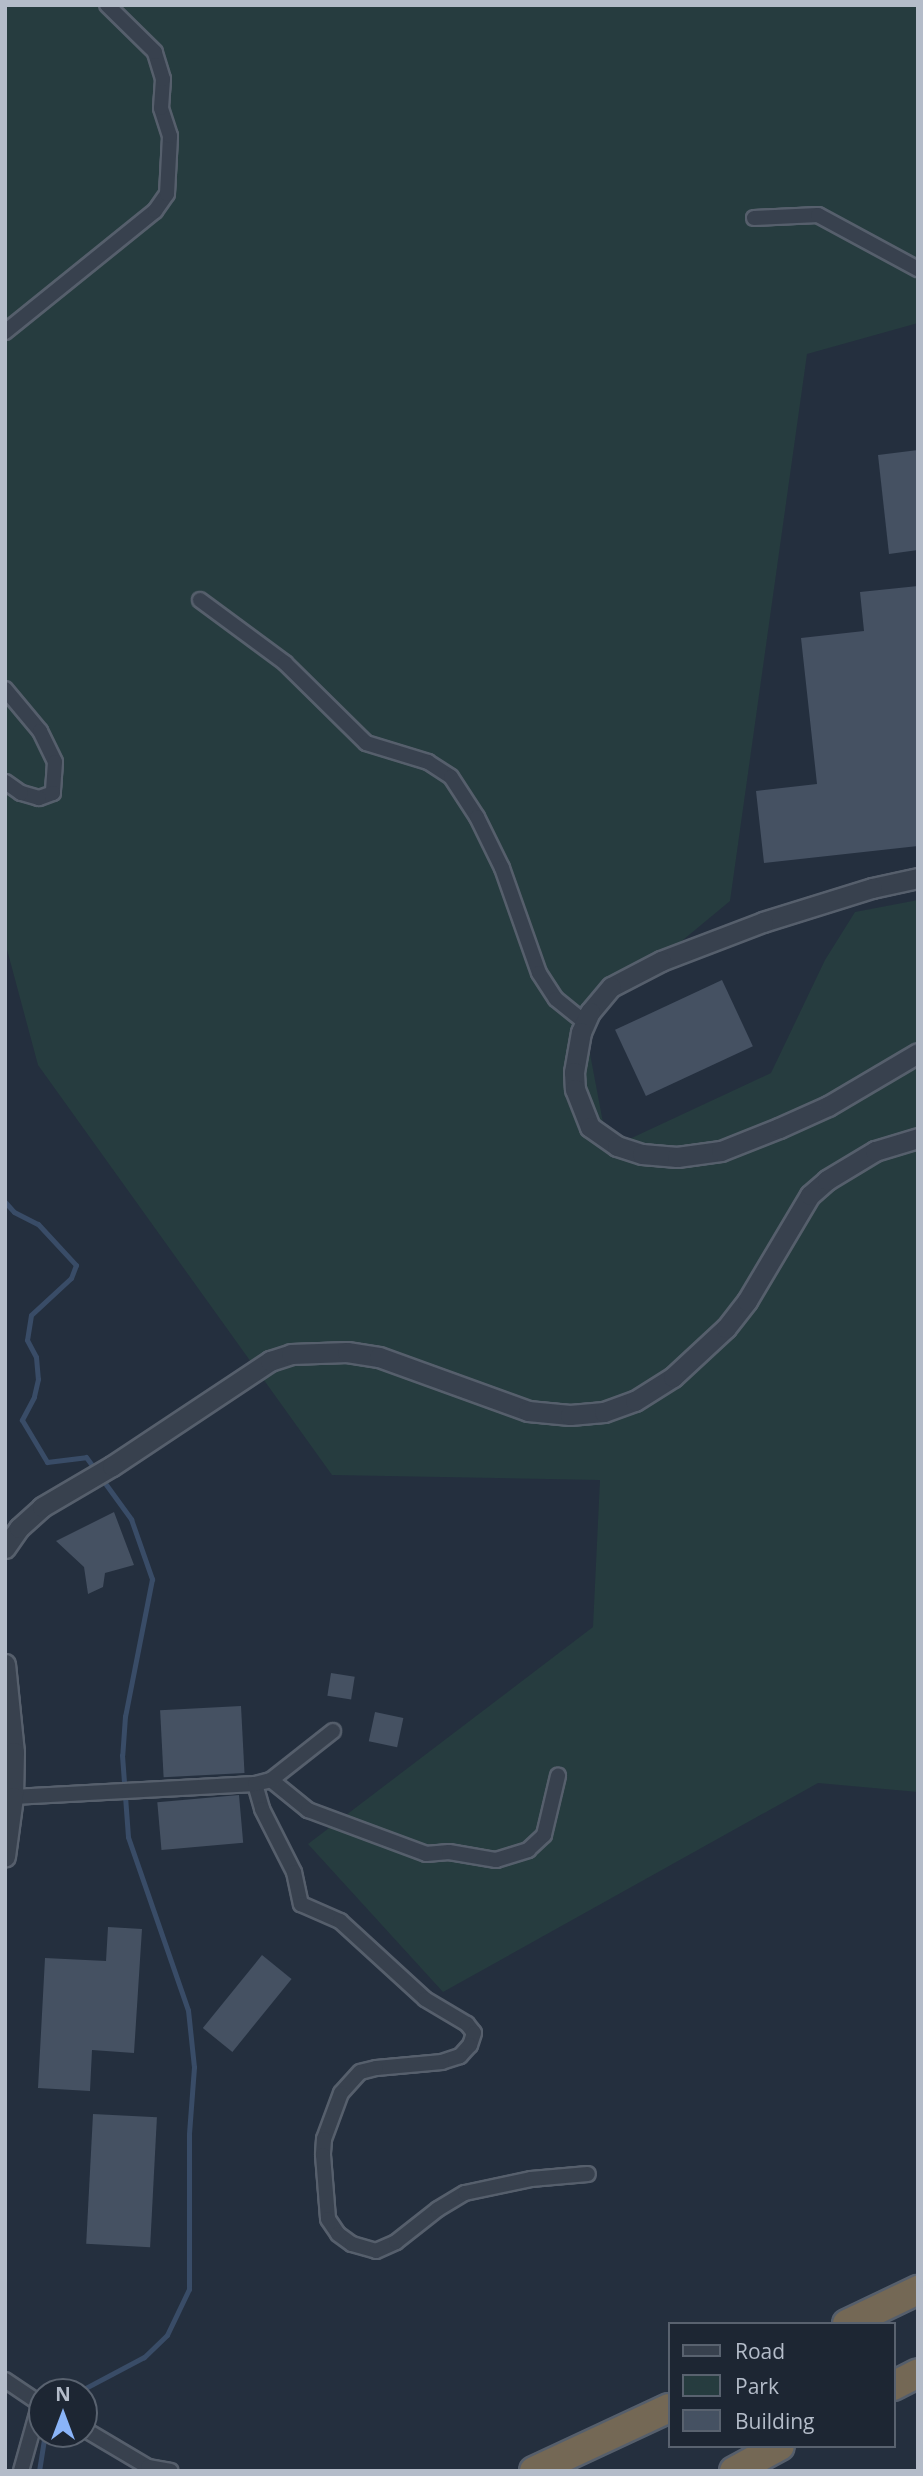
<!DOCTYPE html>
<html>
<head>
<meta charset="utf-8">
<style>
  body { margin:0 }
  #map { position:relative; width:923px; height:2476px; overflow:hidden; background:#242f3e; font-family:"Open Sans",sans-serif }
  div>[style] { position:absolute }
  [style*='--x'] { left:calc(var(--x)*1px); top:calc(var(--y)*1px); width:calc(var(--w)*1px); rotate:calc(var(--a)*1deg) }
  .green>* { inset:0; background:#263c3f }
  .stream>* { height:5px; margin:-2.5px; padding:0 2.5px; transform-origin:2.5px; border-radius:2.5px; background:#394c67 }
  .building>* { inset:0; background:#455162; transform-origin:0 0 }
  .roads { filter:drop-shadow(2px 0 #565f6c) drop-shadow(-2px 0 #565f6c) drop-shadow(0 2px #565f6c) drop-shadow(0 -2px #565f6c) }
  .minor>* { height:14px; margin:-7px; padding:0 7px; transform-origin:7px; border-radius:7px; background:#38414e }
  .tertiary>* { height:19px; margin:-9.5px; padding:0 9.5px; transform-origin:9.5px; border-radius:9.5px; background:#38414e }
  .motorway>* { height:28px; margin:-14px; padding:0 14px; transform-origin:14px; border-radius:14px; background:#746855 }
  span { translate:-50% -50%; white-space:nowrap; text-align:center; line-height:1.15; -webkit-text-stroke:7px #1d2633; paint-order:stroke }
  .frame { position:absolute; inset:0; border:7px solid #b4bcc9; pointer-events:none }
  .legend { position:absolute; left:668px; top:2322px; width:228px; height:126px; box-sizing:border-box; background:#1d2633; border:2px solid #59626f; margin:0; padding:9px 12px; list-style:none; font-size:21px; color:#b4bcc9 }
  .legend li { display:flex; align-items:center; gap:14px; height:35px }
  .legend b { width:35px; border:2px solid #59626f }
  .north { position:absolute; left:28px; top:2378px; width:70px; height:70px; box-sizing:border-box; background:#1d2633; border:2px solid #59626f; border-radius:50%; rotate:0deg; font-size:19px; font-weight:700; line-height:28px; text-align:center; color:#b4bcc9 }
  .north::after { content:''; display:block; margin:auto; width:24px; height:32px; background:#8ab4f8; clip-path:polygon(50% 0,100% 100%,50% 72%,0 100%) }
</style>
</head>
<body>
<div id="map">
  <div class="green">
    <i style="clip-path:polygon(5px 5px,918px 5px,918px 323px,807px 354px,730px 901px,584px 1022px,608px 1149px,771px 1073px,825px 960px,855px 912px,918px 900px,918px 1792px,818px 1783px,443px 1992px,308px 1844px,593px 1627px,600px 1480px,332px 1475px,38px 1065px,5px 942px)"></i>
  </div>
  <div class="stream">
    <i style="--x:5;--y:1202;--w:13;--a:48"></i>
    <i style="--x:14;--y:1212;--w:27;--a:27"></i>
    <i style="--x:38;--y:1224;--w:56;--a:47.2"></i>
    <i style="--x:76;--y:1265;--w:14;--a:111"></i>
    <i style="--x:71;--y:1278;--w:54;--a:137.2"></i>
    <i style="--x:31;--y:1315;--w:25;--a:99"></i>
    <i style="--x:27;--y:1340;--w:19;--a:62"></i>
    <i style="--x:36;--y:1357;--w:22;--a:85"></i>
    <i style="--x:38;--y:1379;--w:18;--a:103"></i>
    <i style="--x:34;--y:1397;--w:26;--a:118"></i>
    <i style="--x:22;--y:1420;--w:49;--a:59.2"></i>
    <i style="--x:47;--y:1462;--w:39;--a:-7"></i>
    <i style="--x:86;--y:1457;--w:77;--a:54"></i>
    <i style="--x:131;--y:1519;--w:64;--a:70.7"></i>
    <i style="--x:152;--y:1579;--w:140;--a:101.1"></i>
    <i style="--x:125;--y:1716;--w:39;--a:94"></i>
    <i style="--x:122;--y:1755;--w:82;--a:85.8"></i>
    <i style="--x:128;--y:1837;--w:183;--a:70.9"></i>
    <i style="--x:188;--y:2010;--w:57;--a:84"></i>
    <i style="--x:194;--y:2067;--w:67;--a:94.3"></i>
    <i style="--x:189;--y:2134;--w:155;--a:90"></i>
    <i style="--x:189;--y:2289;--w:51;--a:115.6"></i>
    <i style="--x:167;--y:2335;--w:32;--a:136"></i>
    <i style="--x:144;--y:2357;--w:75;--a:152.1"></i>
    <i style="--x:39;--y:2471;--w:37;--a:-81"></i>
  </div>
  <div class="building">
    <i style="clip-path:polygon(918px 450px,918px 550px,889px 554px,878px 455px)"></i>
    <i style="clip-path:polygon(918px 586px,918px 846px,764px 863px,756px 791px,817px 784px,801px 638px,864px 631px,860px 592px)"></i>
    <i style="left:722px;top:980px;width:73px;height:118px;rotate:65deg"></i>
    <i style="clip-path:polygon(114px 1512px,134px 1565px,105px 1573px,103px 1587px,88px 1594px,84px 1567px,56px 1541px)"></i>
    <i style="left:331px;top:1673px;width:24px;height:23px;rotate:9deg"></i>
    <i style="left:241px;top:1706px;width:67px;height:81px;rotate:87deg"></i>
    <i style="left:375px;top:1712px;width:29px;height:30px;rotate:12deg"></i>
    <i style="left:239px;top:1795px;width:48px;height:82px;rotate:85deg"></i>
    <i style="clip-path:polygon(108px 1927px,142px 1929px,134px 2053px,92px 2050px,90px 2091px,38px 2088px,45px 1958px,106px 1961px)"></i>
    <i style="left:262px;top:1955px;width:38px;height:94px;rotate:39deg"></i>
    <i style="left:93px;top:2114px;width:64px;height:130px;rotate:3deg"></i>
  </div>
  <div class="roads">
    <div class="minor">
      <i style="--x:754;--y:218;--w:64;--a:-2.7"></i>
      <i style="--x:818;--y:215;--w:114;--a:28.4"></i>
      <i style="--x:5;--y:332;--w:193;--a:-38.9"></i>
      <i style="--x:155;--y:211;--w:21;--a:-55"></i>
      <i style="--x:167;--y:194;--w:58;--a:-87"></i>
      <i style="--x:170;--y:136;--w:29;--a:-108"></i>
      <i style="--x:161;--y:108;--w:29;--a:-86"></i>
      <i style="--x:163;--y:79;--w:28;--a:-107"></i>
      <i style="--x:155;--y:52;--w:67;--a:-135.6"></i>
      <i style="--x:200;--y:600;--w:106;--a:36.5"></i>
      <i style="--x:285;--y:663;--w:114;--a:44.6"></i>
      <i style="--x:366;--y:743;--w:65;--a:17"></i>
      <i style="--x:428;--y:762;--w:27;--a:33"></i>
      <i style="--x:451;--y:777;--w:48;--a:57"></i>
      <i style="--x:477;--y:817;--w:57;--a:63.9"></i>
      <i style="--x:502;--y:868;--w:111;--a:70.6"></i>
      <i style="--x:539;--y:973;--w:31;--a:57"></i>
      <i style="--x:556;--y:999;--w:36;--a:39"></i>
      <i style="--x:5;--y:689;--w:55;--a:50.2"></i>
      <i style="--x:40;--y:731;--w:34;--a:64"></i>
      <i style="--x:55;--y:762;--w:31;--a:94"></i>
      <i style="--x:53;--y:793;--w:15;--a:160"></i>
      <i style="--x:39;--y:798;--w:19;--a:-164"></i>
      <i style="--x:21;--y:793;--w:19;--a:-145"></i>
      <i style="--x:271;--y:1780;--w:48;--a:39"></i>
      <i style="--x:308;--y:1810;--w:126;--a:20.4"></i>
      <i style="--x:426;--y:1854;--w:23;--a:-5"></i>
      <i style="--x:449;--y:1852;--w:48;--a:9.7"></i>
      <i style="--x:496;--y:1860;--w:34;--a:-17"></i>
      <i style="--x:528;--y:1850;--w:22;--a:-43"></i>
      <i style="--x:544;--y:1835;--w:61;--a:-76.7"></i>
      <i style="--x:255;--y:1784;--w:26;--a:74"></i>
      <i style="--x:262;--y:1809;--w:71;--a:63.1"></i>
      <i style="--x:294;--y:1872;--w:33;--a:78"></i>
      <i style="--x:301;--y:1904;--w:43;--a:23.6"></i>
      <i style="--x:340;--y:1921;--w:115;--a:42.5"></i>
      <i style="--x:425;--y:1999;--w:49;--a:30.8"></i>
      <i style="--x:467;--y:2024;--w:11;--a:52"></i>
      <i style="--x:474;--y:2033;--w:13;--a:108"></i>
      <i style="--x:470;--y:2045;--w:15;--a:132"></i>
      <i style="--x:460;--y:2056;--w:19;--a:162"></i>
      <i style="--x:442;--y:2062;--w:66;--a:174.8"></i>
      <i style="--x:376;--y:2068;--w:16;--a:166"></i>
      <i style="--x:360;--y:2072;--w:28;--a:132"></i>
      <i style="--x:341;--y:2093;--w:49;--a:110.3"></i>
      <i style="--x:324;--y:2139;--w:16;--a:94"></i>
      <i style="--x:323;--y:2155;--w:64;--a:85.5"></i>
      <i style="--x:328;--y:2219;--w:18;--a:56"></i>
      <i style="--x:338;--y:2234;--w:17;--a:36"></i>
      <i style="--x:352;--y:2244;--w:25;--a:16"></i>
      <i style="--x:376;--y:2251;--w:22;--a:-24"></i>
      <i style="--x:396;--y:2242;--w:53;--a:-38.2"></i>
      <i style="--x:438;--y:2209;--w:31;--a:-31"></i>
      <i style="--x:465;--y:2193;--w:67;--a:-12"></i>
      <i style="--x:531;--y:2179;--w:57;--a:-5"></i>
      <i style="--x:13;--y:1797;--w:242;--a:-3.1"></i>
      <i style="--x:255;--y:1784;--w:16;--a:-14"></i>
      <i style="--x:271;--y:1780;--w:79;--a:-38.3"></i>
      <i style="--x:5;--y:2380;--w:45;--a:34"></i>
      <i style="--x:84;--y:2429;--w:74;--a:30.7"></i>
      <i style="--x:148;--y:2467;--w:23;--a:10"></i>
      <i style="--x:21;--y:2471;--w:71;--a:-74.4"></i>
    </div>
    <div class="tertiary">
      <i style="--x:918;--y:878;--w:47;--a:167.7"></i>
      <i style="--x:872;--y:888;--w:114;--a:162.7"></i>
      <i style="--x:763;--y:922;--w:109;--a:159.1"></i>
      <i style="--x:661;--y:961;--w:56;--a:152.5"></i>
      <i style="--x:611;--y:987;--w:33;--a:130"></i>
      <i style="--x:590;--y:1012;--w:22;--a:114"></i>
      <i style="--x:581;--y:1032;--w:41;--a:99.9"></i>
      <i style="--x:574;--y:1072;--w:17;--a:87"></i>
      <i style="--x:575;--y:1089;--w:41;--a:68.5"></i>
      <i style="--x:590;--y:1127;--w:33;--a:35"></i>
      <i style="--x:617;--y:1146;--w:26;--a:18"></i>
      <i style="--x:642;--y:1154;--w:35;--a:5"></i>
      <i style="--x:677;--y:1157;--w:44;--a:-7.8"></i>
      <i style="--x:721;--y:1151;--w:62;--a:-21.6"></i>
      <i style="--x:779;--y:1128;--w:54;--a:-24.2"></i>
      <i style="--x:828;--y:1106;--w:104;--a:-30.5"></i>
      <i style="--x:5;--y:1548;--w:24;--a:-55"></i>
      <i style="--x:19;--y:1528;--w:31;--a:-42"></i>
      <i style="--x:42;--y:1507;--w:81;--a:-30.4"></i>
      <i style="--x:112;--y:1466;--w:190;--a:-33.6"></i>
      <i style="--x:270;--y:1361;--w:22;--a:-18"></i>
      <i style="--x:291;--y:1354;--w:56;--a:-2"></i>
      <i style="--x:347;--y:1352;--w:32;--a:9"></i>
      <i style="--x:379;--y:1357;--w:158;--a:19.9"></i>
      <i style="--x:528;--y:1411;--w:42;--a:5.4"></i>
      <i style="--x:570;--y:1415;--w:34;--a:-5"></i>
      <i style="--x:604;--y:1412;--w:33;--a:-20"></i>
      <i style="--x:635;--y:1401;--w:45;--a:-32.3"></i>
      <i style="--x:673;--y:1377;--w:72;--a:-42.8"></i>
      <i style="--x:726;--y:1328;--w:34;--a:-52"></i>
      <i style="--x:747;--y:1301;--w:123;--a:-59.3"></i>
      <i style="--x:810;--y:1195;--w:23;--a:-41"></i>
      <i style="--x:827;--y:1180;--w:56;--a:-31.1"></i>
      <i style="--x:875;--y:1151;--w:45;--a:-16.8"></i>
      <i style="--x:5;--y:1664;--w:88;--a:84.2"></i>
      <i style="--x:14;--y:1752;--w:45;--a:91.3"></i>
      <i style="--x:13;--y:1797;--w:60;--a:97.7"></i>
    </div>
    <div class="motorway">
      <i style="--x:847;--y:2324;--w:79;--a:-25.6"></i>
      <i style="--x:893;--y:2386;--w:28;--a:-27"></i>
      <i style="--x:534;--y:2471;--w:149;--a:-25"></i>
      <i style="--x:734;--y:2471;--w:52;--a:-28.5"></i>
    </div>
  </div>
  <div class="frame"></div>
  <ul class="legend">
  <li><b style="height:9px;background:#38414e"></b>Road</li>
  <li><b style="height:19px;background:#263c3f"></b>Park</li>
  <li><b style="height:19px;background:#455162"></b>Building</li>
  </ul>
  <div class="north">N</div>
</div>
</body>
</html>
